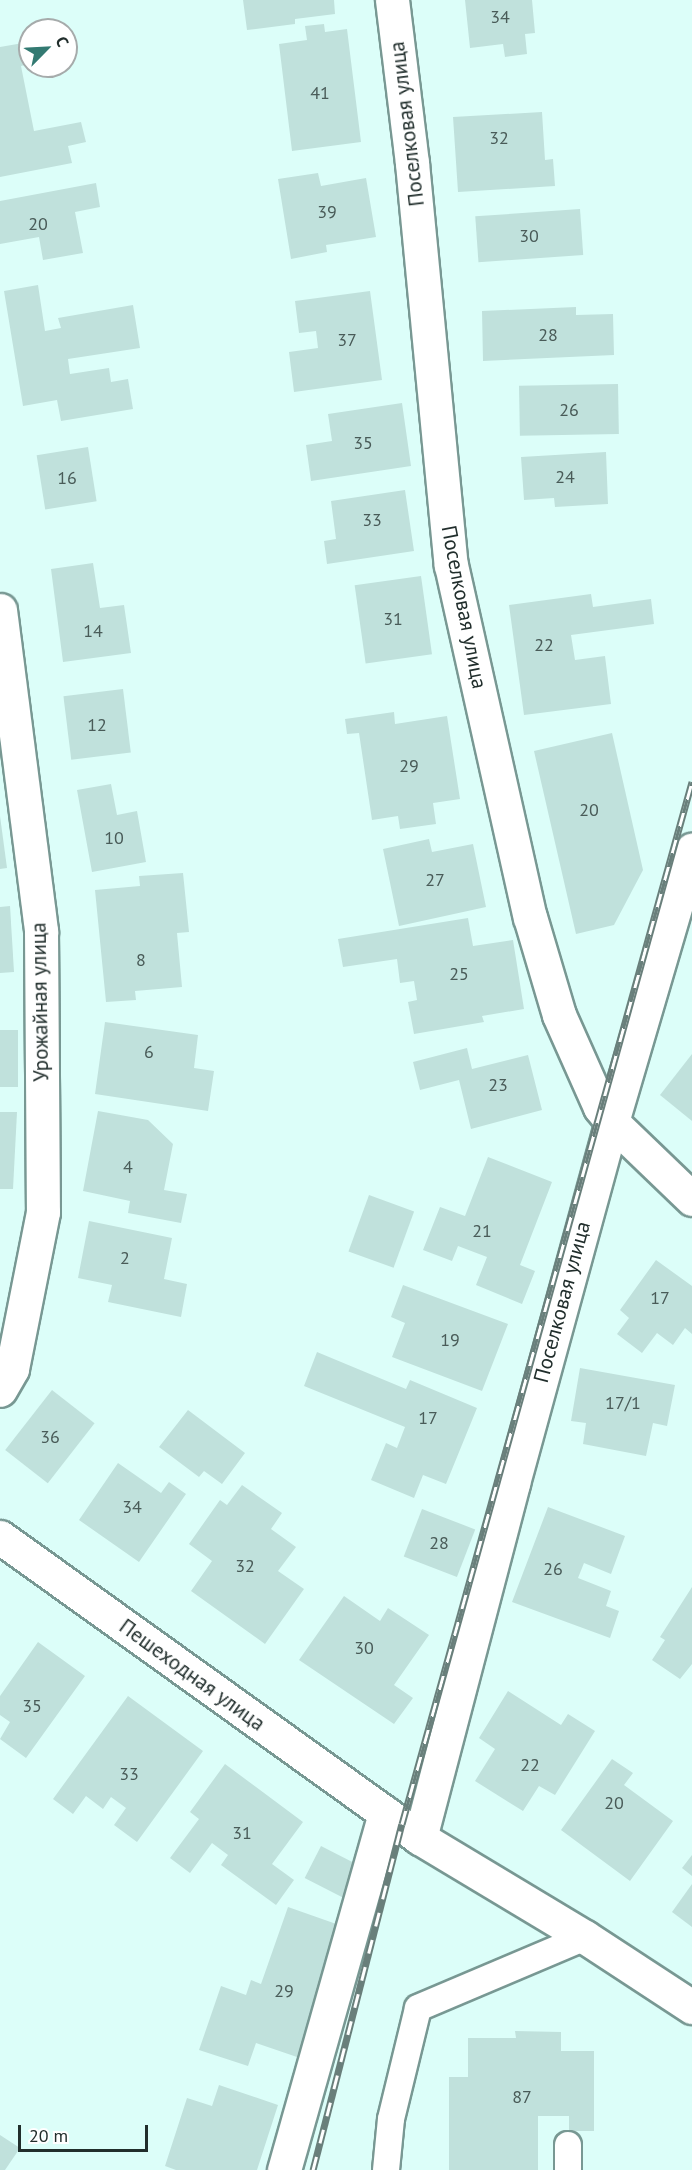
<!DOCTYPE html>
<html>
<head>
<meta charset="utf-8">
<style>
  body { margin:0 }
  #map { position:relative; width:692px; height:2170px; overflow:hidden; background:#dcfef9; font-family:"PT Sans",sans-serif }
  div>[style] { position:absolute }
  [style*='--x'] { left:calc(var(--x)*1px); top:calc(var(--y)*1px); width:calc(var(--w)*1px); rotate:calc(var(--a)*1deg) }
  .building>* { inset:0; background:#c0e1dc; transform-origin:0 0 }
  .roads { filter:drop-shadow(2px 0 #789893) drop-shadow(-2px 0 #789893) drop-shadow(0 2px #789893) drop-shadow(0 -2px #789893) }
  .lane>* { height:26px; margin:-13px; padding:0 13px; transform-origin:13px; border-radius:13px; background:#fff }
  .street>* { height:33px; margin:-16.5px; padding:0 16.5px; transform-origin:16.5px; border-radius:16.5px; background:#fff }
  .rail>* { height:7px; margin-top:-3.5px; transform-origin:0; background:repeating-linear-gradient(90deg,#fff 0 14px,#697f7b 0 28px); box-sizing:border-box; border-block:2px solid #697f7b }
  span { translate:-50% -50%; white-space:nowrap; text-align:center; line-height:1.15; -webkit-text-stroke:4.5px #fff; paint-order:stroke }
  .number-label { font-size:18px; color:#495b58 }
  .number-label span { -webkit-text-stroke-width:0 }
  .street-label { font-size:21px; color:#212e2c }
  .north { position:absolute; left:18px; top:18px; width:60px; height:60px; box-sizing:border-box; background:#fff; border:2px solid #a6abab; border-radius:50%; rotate:66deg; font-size:16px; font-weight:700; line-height:24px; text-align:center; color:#212e2c }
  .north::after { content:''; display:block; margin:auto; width:21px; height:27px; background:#337a72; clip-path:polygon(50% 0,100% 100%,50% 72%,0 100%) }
  .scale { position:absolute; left:18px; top:2125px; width:130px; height:27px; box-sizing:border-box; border:3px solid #212e2c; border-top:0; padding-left:8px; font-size:18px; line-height:21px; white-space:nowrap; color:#212e2c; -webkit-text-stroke:4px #fff; paint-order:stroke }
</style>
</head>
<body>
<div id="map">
  <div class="building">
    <i style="clip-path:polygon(243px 0,334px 0,335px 14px,295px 19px,295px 24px,247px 30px)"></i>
    <i style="clip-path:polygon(465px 0,532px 0,535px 33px,525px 34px,527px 54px,505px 57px,503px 44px,470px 48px)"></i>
    <i style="clip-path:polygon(324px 24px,325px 32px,347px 29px,361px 142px,292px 151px,279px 44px,307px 40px,305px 26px)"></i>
    <i style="clip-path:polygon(23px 43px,28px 64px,21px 66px,34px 131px,81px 122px,86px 142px,68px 146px,72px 163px,0 177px,0 47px)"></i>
    <i style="clip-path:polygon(542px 112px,545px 160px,553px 159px,555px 186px,458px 192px,453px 117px)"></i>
    <i style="clip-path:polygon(318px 173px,321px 186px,366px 178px,376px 237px,326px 245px,327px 252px,291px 259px,278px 179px)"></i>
    <i style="clip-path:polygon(96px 183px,100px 207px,75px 212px,83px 253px,43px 260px,39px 237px,0 244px,0 201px)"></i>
    <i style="left:580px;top:209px;width:46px;height:105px;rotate:86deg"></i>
    <i style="clip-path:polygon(38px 285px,45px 331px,61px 328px,58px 318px,133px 305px,140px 348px,68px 359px,70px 374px,109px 368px,111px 382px,128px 379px,133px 409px,61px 421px,57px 400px,23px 406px,4px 291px)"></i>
    <i style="clip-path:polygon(370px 291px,382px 380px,294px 392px,289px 352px,318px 348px,316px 331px,299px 333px,295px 301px)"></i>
    <i style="clip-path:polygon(576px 307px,576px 315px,613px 314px,614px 355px,483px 361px,482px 311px)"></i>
    <i style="left:618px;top:384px;width:50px;height:99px;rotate:89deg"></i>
    <i style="clip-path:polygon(402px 403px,411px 466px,311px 481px,306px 445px,332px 441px,328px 414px)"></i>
    <i style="left:88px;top:447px;width:55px;height:52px;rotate:81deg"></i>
    <i style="clip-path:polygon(606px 452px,608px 504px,555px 507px,554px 498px,524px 500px,521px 457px)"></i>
    <i style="clip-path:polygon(405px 490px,414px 551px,327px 564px,324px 541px,336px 539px,331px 501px)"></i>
    <i style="clip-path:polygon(93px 563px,100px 608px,124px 605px,131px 653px,63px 662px,51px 569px)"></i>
    <i style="left:421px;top:576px;width:79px;height:67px;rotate:82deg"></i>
    <i style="clip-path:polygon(591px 594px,593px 607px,651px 599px,654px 624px,571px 635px,575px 660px,605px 656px,611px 704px,524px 715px,509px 605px)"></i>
    <i style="left:123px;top:689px;width:64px;height:60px;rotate:83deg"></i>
    <i style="clip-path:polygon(394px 712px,395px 724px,447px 716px,460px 799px,433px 803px,436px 824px,400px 829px,398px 816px,372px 820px,359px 733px,347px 734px,345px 719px)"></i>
    <i style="clip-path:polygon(612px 733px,643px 870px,614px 925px,576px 934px,534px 751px)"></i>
    <i style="clip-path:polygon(111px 784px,117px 815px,137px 811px,146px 862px,92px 872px,77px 790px)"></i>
    <i style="clip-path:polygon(0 816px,7px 868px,0 869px)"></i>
    <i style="clip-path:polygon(429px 839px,432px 852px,473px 844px,486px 907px,399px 926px,383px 849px)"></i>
    <i style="clip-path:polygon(183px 873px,189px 932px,177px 933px,182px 987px,135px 991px,136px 1000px,106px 1002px,95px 890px,140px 886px,139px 876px)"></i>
    <i style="clip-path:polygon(10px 906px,14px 972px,0 973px,0 907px)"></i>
    <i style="clip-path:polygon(468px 918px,473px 946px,513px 940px,524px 1009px,482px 1016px,484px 1022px,414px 1034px,408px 1002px,417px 1000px,414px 981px,400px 983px,397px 959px,343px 967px,338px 939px)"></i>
    <i style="clip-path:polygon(105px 1022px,198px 1035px,194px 1068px,214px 1071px,208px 1111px,95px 1094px)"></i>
    <i style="left:0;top:1030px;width:18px;height:57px"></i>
    <i style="clip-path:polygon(467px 1048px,472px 1069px,528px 1055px,542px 1110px,471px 1129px,459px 1080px,420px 1090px,413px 1062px)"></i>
    <i style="clip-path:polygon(692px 1054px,692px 1121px,660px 1095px)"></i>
    <i style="clip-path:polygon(98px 1111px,148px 1120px,173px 1144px,164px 1190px,187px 1194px,181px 1223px,128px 1213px,130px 1201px,83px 1191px)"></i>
    <i style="clip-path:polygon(0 1112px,17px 1112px,13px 1189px,0 1189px)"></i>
    <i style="clip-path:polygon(488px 1157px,552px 1182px,520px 1265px,535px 1271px,522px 1304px,476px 1285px,487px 1257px,458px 1246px,452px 1261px,423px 1250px,440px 1207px,465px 1216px)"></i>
    <i style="left:369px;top:1195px;width:48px;height:60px;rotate:20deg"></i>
    <i style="clip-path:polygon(89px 1221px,172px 1238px,164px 1279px,187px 1284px,181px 1317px,108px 1302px,112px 1285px,78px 1278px)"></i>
    <i style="clip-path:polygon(656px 1260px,692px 1286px,692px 1334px,685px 1328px,673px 1345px,657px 1333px,642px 1353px,617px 1334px,629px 1318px,620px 1310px)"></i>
    <i style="clip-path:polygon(403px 1285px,508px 1324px,482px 1391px,392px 1357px,405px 1323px,391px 1317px)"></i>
    <i style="clip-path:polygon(317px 1352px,406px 1389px,410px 1380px,477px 1408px,446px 1484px,423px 1475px,414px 1498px,371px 1480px,386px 1443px,397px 1448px,405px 1427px,304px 1386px)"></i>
    <i style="clip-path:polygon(580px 1368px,675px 1385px,667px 1426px,653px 1423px,646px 1456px,583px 1444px,586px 1423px,571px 1421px)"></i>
    <i style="left:52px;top:1390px;width:54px;height:76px;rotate:38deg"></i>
    <i style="clip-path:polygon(188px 1410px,245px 1453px,222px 1484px,204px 1471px,199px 1477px,159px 1447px)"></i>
    <i style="clip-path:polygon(118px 1463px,161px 1493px,169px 1482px,186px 1494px,139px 1562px,79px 1520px)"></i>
    <i style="clip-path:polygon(242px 1485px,282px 1513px,271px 1529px,296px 1547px,278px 1571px,304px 1589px,265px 1644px,191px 1591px,212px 1561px,189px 1544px,220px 1500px,227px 1505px)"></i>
    <i style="clip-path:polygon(548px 1507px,625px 1536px,611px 1574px,584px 1563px,578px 1578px,611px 1591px,606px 1606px,619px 1611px,610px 1638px,512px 1602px)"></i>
    <i style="left:422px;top:1509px;width:57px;height:51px;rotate:21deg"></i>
    <i style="clip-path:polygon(692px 1587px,692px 1664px,680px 1679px,652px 1660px,665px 1640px,660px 1637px)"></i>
    <i style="clip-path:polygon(344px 1596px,380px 1621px,388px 1608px,429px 1635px,394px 1685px,413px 1698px,394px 1724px,299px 1660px)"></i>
    <i style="clip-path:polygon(38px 1642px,85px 1676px,26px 1758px,0 1739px,10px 1722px,0 1715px,0 1696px)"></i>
    <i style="clip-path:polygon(508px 1691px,561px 1725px,568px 1714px,595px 1731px,555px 1795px,539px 1786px,523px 1811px,475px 1781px,495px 1749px,479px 1738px)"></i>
    <i style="clip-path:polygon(128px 1696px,203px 1751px,137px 1842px,114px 1825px,126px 1808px,111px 1797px,103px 1809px,86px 1796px,73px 1814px,53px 1799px)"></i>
    <i style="clip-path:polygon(612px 1759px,633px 1773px,624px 1785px,673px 1821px,630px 1881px,561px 1830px)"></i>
    <i style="clip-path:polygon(225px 1764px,303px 1822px,272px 1864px,294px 1880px,276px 1905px,221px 1865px,228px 1855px,212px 1843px,190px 1873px,170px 1858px,199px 1819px,190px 1812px)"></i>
    <i style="left:321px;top:1846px;width:45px;height:36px;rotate:27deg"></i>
    <i style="clip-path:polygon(692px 1855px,692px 1876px,682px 1868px)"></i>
    <i style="clip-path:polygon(692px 1884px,692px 1927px,672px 1912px)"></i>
    <i style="clip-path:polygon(288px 1907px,342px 1926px,297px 2057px,256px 2043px,248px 2066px,199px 2050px,221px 1986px,246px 1995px,251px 1980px,261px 1984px)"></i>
    <i style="clip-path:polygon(515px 2031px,561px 2032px,561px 2051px,594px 2051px,594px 2131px,569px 2131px,569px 2116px,538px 2116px,538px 2170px,449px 2170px,449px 2077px,468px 2077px,468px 2038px,516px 2038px)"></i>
    <i style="clip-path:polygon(219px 2085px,278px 2105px,257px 2170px,176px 2170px,165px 2166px,187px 2098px,212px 2106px)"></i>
    <i style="clip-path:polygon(0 2135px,20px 2148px,5px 2170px,0 2170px)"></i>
  </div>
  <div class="roads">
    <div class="lane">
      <i style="--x:568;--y:2145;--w:25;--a:90"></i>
      <i style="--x:386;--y:2170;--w:51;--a:-84.4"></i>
      <i style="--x:391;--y:2119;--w:114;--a:-76.3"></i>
      <i style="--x:418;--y:2008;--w:181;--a:-23"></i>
    </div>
    <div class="street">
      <i style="--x:392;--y:0;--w:164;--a:83"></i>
      <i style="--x:412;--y:163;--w:404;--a:84.5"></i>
      <i style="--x:451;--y:565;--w:361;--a:77.4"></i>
      <i style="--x:530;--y:917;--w:102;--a:73.5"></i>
      <i style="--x:559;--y:1015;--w:101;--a:66"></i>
      <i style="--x:600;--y:1107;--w:19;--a:51"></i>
      <i style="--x:612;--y:1122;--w:111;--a:43.9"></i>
      <i style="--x:0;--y:610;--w:324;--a:82.7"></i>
      <i style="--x:41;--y:931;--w:281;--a:89.6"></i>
      <i style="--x:43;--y:1212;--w:160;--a:101.2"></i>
      <i style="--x:12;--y:1369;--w:24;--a:120"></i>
      <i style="--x:0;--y:1537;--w:517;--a:35.63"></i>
      <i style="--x:420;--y:1838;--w:192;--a:31"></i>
      <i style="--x:585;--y:1937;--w:128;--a:33.2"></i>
      <i style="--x:420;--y:1838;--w:367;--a:-75.3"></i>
      <i style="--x:513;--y:1483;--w:374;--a:-74.7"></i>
      <i style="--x:612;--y:1122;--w:284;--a:-73.6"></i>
      <i style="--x:284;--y:2170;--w:371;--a:-74.2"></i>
    </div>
  </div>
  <div class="rail">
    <i style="--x:313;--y:2170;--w:357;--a:-75.6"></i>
    <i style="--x:402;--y:1824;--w:1082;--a:-74.45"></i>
  </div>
  <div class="number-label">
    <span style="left:500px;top:17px">34</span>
    <span style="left:320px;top:93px">41</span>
    <span style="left:499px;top:138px">32</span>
    <span style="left:327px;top:212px">39</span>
    <span style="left:38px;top:224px">20</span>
    <span style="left:529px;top:236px">30</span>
    <span style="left:548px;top:335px">28</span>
    <span style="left:347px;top:340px">37</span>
    <span style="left:569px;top:410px">26</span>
    <span style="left:363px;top:443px">35</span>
    <span style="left:565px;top:477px">24</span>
    <span style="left:67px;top:478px">16</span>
    <span style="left:372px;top:520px">33</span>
    <span style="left:393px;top:619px">31</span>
    <span style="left:93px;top:631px">14</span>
    <span style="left:544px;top:645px">22</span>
    <span style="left:97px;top:725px">12</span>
    <span style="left:409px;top:766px">29</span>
    <span style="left:589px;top:810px">20</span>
    <span style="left:114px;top:838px">10</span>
    <span style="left:435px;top:880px">27</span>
    <span style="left:141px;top:960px">8</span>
    <span style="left:459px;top:974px">25</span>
    <span style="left:149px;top:1052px">6</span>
    <span style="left:498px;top:1085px">23</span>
    <span style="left:128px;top:1167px">4</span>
    <span style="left:482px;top:1231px">21</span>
    <span style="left:125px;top:1258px">2</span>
    <span style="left:660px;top:1298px">17</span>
    <span style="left:450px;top:1340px">19</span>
    <span style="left:623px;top:1403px">17/1</span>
    <span style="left:428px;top:1418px">17</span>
    <span style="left:50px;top:1437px">36</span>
    <span style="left:132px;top:1507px">34</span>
    <span style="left:439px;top:1543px">28</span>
    <span style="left:245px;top:1566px">32</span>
    <span style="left:553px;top:1569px">26</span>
    <span style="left:364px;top:1648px">30</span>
    <span style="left:32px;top:1706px">35</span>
    <span style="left:530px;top:1765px">22</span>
    <span style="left:129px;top:1774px">33</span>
    <span style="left:614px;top:1803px">20</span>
    <span style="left:242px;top:1833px">31</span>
    <span style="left:284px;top:1991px">29</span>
    <span style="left:522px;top:2097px">87</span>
  </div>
  <div class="street-label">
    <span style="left:407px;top:124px;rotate:-97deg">Поселковая улица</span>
    <span style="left:464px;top:607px;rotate:79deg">Поселковая улица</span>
    <span style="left:40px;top:1002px;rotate:-91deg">Урожайная улица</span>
    <span style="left:562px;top:1302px;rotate:-75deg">Поселковая улица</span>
    <span style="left:192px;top:1675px;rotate:36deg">Пешеходная улица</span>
  </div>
  <div class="north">С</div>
  <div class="scale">20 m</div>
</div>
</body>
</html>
